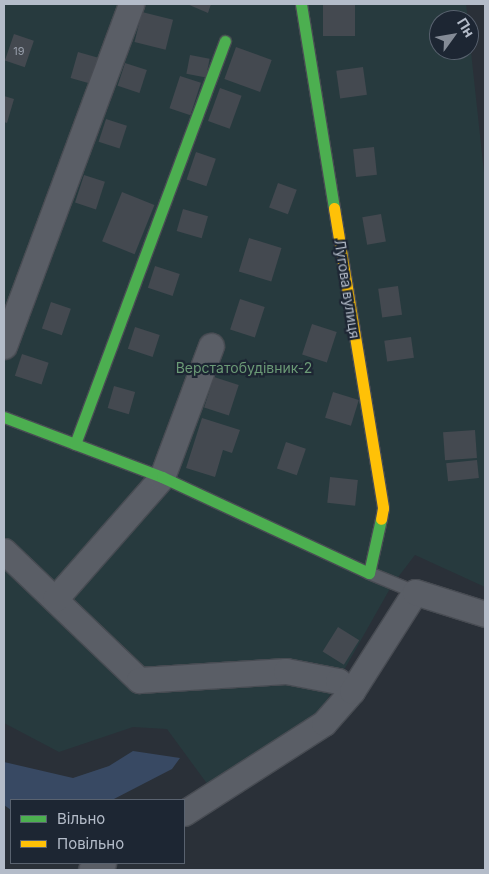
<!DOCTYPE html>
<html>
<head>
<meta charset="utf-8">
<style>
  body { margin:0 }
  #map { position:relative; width:489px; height:874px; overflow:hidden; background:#2a3038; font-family:Inter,sans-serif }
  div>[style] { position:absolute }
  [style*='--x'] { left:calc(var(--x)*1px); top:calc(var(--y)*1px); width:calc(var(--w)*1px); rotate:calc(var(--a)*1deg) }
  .green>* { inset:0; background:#273a3e }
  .water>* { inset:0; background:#384963 }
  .building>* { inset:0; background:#444950; transform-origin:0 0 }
  .roads { filter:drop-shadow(1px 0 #484c53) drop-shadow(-1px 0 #484c53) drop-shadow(0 1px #484c53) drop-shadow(0 -1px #484c53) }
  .lane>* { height:12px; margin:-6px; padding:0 6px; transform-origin:6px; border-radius:6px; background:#5a5e66 }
  .street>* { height:25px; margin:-12.5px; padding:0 12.5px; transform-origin:12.5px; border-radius:12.5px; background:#5a5e66 }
  .fast>* { height:11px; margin:-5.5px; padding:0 5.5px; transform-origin:5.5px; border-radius:5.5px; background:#4caf50 }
  .slow>* { height:11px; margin:-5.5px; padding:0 5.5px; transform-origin:5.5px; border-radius:5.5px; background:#ffc107 }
  span { translate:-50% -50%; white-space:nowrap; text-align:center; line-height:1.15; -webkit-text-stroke:4.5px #1d2633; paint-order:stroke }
  .number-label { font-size:11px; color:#989fab }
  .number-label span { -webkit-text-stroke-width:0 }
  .street-label { font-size:14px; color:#b4bcc9 }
  .park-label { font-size:14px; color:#6b9a76 }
  .frame { position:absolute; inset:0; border:5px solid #b4bcc9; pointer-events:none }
  .legend { position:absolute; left:10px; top:799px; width:175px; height:65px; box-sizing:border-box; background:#1d2633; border:1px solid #59626f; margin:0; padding:6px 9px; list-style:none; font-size:15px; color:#b4bcc9 }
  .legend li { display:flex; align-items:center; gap:10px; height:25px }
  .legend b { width:25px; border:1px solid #59626f }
  .north { position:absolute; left:429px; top:10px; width:50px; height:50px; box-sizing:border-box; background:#1d2633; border:1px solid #59626f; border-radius:50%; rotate:58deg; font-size:14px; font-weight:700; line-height:20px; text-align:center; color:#b4bcc9 }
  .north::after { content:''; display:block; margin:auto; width:18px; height:22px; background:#848b96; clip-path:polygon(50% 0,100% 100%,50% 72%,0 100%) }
</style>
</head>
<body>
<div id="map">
  <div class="green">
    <i style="clip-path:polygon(4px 4px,466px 4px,468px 20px,439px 20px,439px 50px,469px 50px,469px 33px,485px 182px,485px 587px,415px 555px,392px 585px,322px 709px,211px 789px,167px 729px,133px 727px,59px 752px,4px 723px)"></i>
  </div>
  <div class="water">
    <i style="clip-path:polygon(133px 751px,180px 758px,172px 769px,112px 800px,11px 800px,11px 810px,4px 805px,4px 762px,73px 778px,109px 766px)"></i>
  </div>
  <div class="building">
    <i style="clip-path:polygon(187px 4px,211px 4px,208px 13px)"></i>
    <i style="left:323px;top:4px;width:32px;height:32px"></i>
    <i style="left:142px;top:12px;width:32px;height:31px;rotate:14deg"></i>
    <i style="left:14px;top:34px;width:21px;height:28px;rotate:19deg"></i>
    <i style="left:236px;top:47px;width:38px;height:34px;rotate:20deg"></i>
    <i style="left:78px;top:52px;width:22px;height:27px;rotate:16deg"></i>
    <i style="left:190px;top:55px;width:20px;height:19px;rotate:11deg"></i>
    <i style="left:125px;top:63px;width:23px;height:24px;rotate:18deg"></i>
    <i style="left:363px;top:67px;width:28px;height:27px;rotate:82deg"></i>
    <i style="left:180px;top:76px;width:22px;height:34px;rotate:18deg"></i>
    <i style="left:220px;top:88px;width:23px;height:35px;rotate:20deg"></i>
    <i style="clip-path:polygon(4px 96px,14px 99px,7px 123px,4px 122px)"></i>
    <i style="left:106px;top:119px;width:22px;height:24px;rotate:18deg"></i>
    <i style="left:374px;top:147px;width:28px;height:21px;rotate:84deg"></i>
    <i style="left:196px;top:152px;width:21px;height:29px;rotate:19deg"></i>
    <i style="left:84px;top:175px;width:22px;height:29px;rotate:18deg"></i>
    <i style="left:278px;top:183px;width:20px;height:26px;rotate:20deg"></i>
    <i style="left:122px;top:192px;width:35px;height:53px;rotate:22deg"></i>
    <i style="left:183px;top:209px;width:26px;height:23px;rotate:16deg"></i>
    <i style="left:381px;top:214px;width:28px;height:19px;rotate:80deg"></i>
    <i style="left:249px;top:238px;width:34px;height:35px;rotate:17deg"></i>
    <i style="left:155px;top:266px;width:26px;height:23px;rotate:18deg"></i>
    <i style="left:398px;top:286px;width:29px;height:20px;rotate:82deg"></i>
    <i style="left:240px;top:299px;width:26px;height:32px;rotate:18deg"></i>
    <i style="left:51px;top:302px;width:21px;height:28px;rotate:19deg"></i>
    <i style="left:312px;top:324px;width:26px;height:32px;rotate:18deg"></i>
    <i style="left:135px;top:327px;width:26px;height:23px;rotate:18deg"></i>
    <i style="left:411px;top:337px;width:21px;height:27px;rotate:82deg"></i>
    <i style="left:22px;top:354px;width:28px;height:23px;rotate:18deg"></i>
    <i style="left:214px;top:377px;width:26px;height:32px;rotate:18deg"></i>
    <i style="left:114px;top:386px;width:22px;height:23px;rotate:16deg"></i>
    <i style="left:333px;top:392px;width:27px;height:27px;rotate:17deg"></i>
    <i style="clip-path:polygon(202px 418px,240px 430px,232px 453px,223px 450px,215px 477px,186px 468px)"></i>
    <i style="left:475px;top:430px;width:28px;height:32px;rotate:86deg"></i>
    <i style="left:286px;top:442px;width:21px;height:28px;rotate:19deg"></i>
    <i style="left:477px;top:460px;width:18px;height:31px;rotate:84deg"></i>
    <i style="left:330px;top:477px;width:28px;height:26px;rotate:6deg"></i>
    <i style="left:338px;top:627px;width:25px;height:29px;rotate:32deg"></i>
  </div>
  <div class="roads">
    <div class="lane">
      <i style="--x:369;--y:573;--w:50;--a:22.4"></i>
    </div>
    <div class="street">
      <i style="--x:4;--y:346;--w:365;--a:-69.6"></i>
      <i style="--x:4;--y:551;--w:187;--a:43.7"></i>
      <i style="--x:139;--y:680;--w:147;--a:-3.5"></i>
      <i style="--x:286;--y:671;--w:53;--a:10.9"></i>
      <i style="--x:338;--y:681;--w:17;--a:36"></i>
      <i style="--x:55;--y:599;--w:162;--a:-48.7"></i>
      <i style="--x:162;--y:477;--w:140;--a:-69.5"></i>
      <i style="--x:184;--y:813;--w:166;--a:-32.7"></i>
      <i style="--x:324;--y:723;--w:43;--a:-48.8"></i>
      <i style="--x:352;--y:691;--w:117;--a:-57.5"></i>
      <i style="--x:415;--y:592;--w:73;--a:17.4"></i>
      <i style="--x:91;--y:870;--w:14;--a:-30"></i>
    </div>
    <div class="fast">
      <i style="--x:301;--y:4;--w:207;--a:80.8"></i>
      <i style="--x:4;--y:417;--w:169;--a:20.8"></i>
      <i style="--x:162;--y:477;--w:228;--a:24.9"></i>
      <i style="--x:369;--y:573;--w:55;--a:-77.5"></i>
      <i style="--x:75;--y:444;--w:430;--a:-69.6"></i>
    </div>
    <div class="slow">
      <i style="--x:334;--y:208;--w:304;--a:80.7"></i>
      <i style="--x:383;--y:508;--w:11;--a:100"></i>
    </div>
  </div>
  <div class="number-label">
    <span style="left:19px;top:51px">19</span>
  </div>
  <div class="street-label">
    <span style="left:347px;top:289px;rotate:81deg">Лугова вулиця</span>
  </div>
  <div class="park-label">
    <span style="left:244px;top:368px">Верстатобудівник-2</span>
  </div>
  <div class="frame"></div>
  <ul class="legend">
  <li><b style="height:6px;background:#4caf50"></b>Вільно</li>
  <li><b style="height:6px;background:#ffc107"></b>Повільно</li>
  </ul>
  <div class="north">Пн</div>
</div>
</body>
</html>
